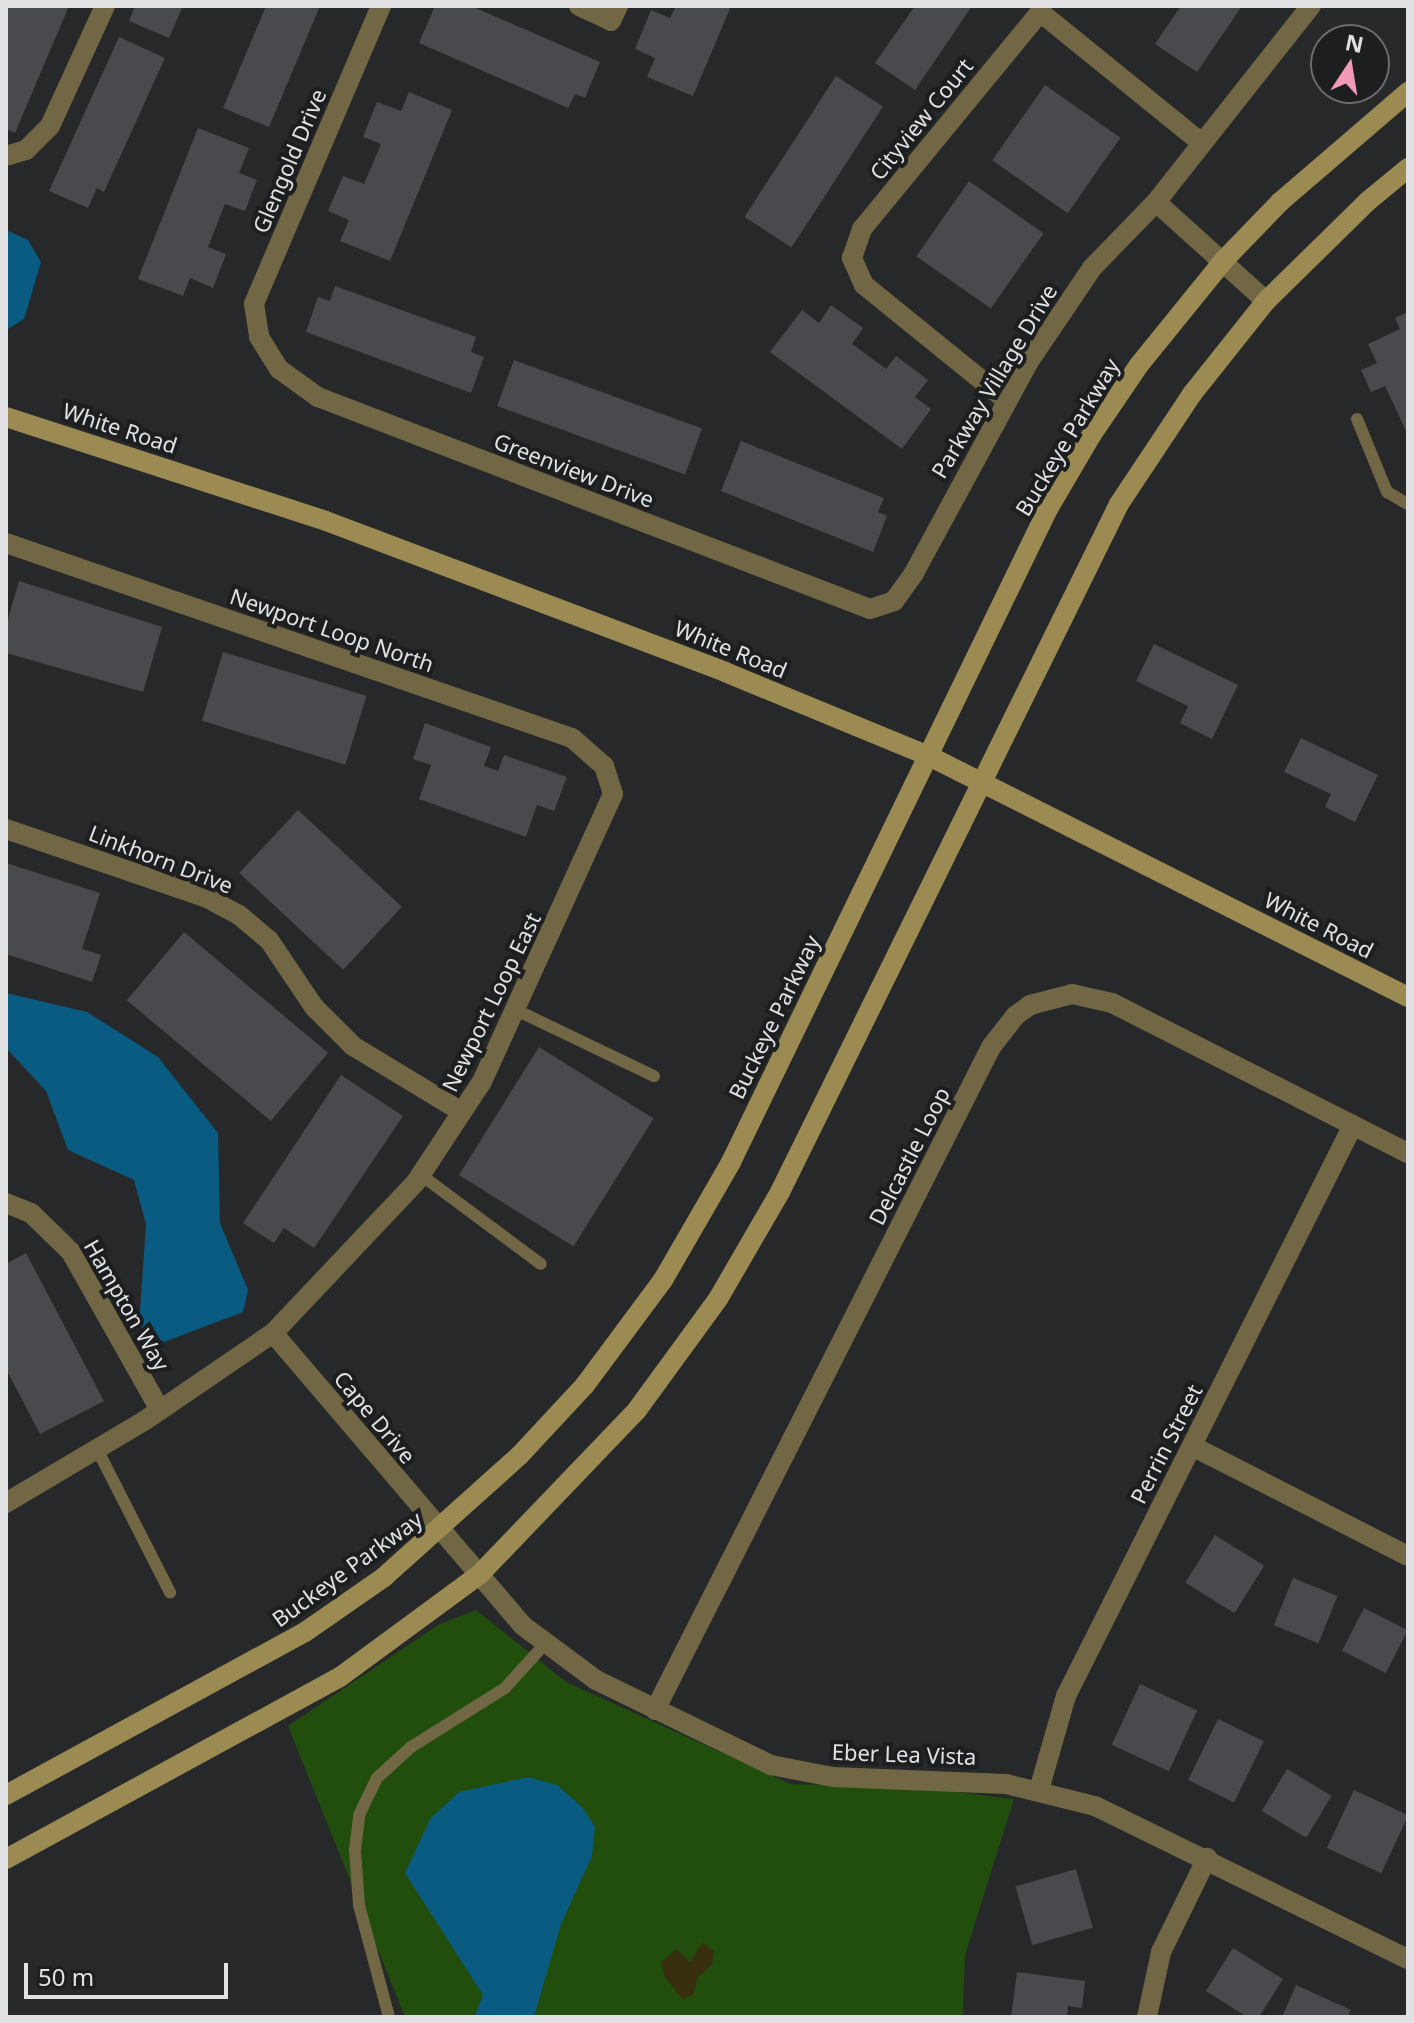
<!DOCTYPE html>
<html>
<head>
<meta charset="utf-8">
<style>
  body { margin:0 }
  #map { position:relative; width:1414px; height:2023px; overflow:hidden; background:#27282a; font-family:"Noto Sans",sans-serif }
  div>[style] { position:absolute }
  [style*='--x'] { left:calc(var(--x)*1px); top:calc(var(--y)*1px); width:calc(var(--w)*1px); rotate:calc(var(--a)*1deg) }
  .green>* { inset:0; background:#214d0d }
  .sand>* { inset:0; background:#372f0e }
  .water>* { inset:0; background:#0a5b81 }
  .building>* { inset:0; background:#494a4d; transform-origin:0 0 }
  .lane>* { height:12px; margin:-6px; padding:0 6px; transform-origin:6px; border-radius:6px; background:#716744 }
  .street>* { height:20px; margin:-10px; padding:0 10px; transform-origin:10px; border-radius:10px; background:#716744 }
  .secondary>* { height:20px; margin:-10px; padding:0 10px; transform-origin:10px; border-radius:10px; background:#9b8a51 }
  span { translate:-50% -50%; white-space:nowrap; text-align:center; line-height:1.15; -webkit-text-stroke:8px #1d1e20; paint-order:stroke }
  .street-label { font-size:22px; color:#e1e1e3 }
  .frame { position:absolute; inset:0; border:8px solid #e1e1e3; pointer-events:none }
  .north { position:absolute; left:1310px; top:24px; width:80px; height:80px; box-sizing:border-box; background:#1d1e20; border:2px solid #6b6c6e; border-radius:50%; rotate:12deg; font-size:22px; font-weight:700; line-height:32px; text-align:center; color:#e1e1e3 }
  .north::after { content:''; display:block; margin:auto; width:28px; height:36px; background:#f09ab6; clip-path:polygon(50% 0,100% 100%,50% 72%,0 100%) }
  .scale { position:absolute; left:24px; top:1963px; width:204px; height:36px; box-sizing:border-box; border:4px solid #e1e1e3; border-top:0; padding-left:10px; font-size:24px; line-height:28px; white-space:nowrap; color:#e1e1e3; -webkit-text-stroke:6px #1d1e20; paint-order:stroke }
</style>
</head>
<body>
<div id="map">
  <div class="green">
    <i style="clip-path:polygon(476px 1610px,566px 1682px,791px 1784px,923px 1788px,1014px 1799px,965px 1955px,963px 2017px,405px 2017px,288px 1726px,438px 1625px)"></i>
  </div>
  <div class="sand">
    <i style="clip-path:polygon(703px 1942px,714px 1952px,712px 1965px,698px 1977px,693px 1995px,682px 1999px,664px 1976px,661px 1962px,677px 1949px,690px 1962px)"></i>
  </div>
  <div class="water">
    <i style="clip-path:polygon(6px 230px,28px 240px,41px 262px,24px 319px,6px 330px)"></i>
    <i style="clip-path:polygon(6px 993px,87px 1012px,158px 1057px,218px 1133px,220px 1223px,248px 1290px,243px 1312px,164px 1342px,139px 1326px,146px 1224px,134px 1180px,68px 1150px,46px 1091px,6px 1048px)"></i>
    <i style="clip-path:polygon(528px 1777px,557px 1785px,582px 1807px,595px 1827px,592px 1856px,561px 1924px,534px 2017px,474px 2017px,483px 1995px,405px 1873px,430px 1819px,459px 1792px)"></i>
  </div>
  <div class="building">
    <i style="clip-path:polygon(6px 6px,69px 6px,15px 133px,6px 129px)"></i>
    <i style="clip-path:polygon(135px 6px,183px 6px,169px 38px,129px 21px)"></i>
    <i style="clip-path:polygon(266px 6px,320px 6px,269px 127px,223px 108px)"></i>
    <i style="clip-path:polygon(435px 6px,471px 6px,600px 62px,585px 98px,575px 94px,568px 108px,419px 43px)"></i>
    <i style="clip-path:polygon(676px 6px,731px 6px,693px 96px,647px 77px,655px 58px,635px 49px,651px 10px,670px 18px)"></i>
    <i style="clip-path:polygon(915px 6px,972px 6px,915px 90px,875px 63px)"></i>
    <i style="clip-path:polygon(1181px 6px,1242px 6px,1197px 72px,1155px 44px)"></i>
    <i style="clip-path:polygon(119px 37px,165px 58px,104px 192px,97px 188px,88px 208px,49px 191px)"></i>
    <i style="left:836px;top:76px;width:56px;height:168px;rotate:33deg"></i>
    <i style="left:1045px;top:85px;width:92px;height:92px;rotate:35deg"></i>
    <i style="clip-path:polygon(409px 92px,452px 110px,390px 261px,340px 241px,349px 220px,328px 211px,343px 176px,364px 184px,381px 144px,363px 137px,377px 102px,401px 111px)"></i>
    <i style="clip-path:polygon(198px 128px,249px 148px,239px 173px,257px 180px,245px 211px,225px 204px,208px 247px,226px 254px,213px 288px,190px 278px,183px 296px,138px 279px)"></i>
    <i style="left:969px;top:181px;width:91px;height:92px;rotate:35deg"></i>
    <i style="clip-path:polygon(335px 286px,476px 337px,471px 352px,484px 357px,471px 393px,306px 332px,318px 297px,330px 301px)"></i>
    <i style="clip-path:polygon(831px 305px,863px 328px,852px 344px,886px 369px,896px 356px,928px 380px,915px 397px,931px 409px,902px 449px,770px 352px,802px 310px,819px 323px)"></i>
    <i style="clip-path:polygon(1408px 312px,1408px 435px,1385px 386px,1371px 392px,1361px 370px,1377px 363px,1368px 344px,1400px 329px,1395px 318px)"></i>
    <i style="left:514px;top:360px;width:200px;height:49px;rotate:20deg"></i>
    <i style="clip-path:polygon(741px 441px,884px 498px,878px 512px,887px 516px,873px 552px,721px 491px)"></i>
    <i style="clip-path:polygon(19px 581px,162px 627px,143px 692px,6px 653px,6px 626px)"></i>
    <i style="clip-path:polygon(1154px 644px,1238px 685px,1212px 739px,1180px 723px,1188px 706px,1136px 681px)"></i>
    <i style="left:223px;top:652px;width:150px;height:72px;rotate:17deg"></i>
    <i style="clip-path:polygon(425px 723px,491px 747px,484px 766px,498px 771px,504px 755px,567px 777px,554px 811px,537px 805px,526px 837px,419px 799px,431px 765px,413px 759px)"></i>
    <i style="clip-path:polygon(1301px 738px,1378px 775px,1355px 822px,1325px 807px,1331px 794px,1284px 772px)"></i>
    <i style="left:298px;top:810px;width:142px;height:86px;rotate:43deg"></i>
    <i style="clip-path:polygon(6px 863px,100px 893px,82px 949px,101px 955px,92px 982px,6px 954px)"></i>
    <i style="left:184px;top:932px;width:188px;height:89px;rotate:40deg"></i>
    <i style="left:539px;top:1047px;width:135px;height:151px;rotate:32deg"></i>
    <i style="clip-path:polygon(341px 1075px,403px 1116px,314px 1248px,284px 1228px,274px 1243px,243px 1223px)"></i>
    <i style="clip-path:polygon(26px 1253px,104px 1401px,40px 1434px,6px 1369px,6px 1264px)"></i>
    <i style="left:1215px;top:1535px;width:58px;height:56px;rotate:32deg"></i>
    <i style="left:1293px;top:1578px;width:48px;height:51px;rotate:22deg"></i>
    <i style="left:1364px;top:1608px;width:49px;height:48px;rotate:27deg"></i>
    <i style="left:1140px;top:1684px;width:63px;height:67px;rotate:25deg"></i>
    <i style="left:1218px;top:1719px;width:51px;height:68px;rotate:26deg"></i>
    <i style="left:1287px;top:1769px;width:52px;height:49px;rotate:31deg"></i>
    <i style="left:1354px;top:1790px;width:60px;height:64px;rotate:25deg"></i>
    <i style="left:1076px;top:1869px;width:61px;height:63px;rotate:74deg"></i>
    <i style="clip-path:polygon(1233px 1948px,1283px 1979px,1259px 2017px,1247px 2017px,1206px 1991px)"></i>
    <i style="clip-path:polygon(1017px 1972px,1085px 1981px,1082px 2008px,1068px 2006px,1067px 2017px,1011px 2017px)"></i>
    <i style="clip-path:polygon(1296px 1985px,1351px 2010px,1348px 2017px,1282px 2017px)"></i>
  </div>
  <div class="lane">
    <i style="--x:1357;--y:419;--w:79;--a:67.7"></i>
    <i style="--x:1387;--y:492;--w:24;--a:30"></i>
    <i style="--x:516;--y:1010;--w:153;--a:25.6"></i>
    <i style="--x:421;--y:1175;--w:149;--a:36.6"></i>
    <i style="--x:97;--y:1449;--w:161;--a:63"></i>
    <i style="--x:389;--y:2017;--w:116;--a:-105"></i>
    <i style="--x:359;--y:1905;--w:55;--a:-94.2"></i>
    <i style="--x:355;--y:1850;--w:35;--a:-83"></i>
    <i style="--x:359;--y:1815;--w:41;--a:-64.1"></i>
    <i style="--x:377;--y:1778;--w:46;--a:-42.4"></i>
    <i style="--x:411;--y:1747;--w:111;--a:-32.1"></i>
    <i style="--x:505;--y:1688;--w:58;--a:-47.8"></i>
  </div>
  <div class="street">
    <i style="--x:381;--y:6;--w:324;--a:113.1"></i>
    <i style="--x:254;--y:304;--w:33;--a:81"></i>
    <i style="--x:259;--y:337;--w:38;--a:58"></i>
    <i style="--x:279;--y:369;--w:48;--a:35.7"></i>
    <i style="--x:318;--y:397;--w:591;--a:21.01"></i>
    <i style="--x:870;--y:609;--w:25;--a:-18"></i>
    <i style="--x:894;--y:601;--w:34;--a:-54"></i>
    <i style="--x:914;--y:573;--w:239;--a:-61.5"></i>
    <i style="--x:1028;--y:363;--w:115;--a:-56"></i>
    <i style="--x:1092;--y:268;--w:92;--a:-45.9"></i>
    <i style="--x:1156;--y:202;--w:250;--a:-51.7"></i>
    <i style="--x:579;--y:6;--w:35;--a:25"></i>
    <i style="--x:611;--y:21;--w:17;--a:-65"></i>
    <i style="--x:6;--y:156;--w:21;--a:-17"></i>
    <i style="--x:26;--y:150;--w:34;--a:-45"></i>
    <i style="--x:50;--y:126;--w:132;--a:-65.4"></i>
    <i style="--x:1156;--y:202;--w:148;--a:42"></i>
    <i style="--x:1006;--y:400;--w:183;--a:-141"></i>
    <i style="--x:864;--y:285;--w:30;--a:-114"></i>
    <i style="--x:852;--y:258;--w:31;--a:-71"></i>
    <i style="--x:862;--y:229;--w:281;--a:-50.6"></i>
    <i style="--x:1040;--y:12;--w:208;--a:39"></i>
    <i style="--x:6;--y:543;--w:599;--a:19.01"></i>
    <i style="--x:572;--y:738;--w:43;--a:41.2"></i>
    <i style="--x:604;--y:766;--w:29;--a:72"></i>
    <i style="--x:613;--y:794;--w:318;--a:114.5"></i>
    <i style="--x:481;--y:1083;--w:118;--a:123.3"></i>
    <i style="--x:416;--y:1182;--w:208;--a:133.4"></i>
    <i style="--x:273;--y:1333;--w:156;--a:145.7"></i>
    <i style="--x:144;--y:1421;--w:161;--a:149.3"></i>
    <i style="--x:6;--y:829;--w:213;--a:18.9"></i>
    <i style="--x:207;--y:898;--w:36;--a:28"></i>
    <i style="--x:239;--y:915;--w:39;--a:40"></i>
    <i style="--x:269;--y:940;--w:81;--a:56.1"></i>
    <i style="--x:314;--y:1007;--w:55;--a:45"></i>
    <i style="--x:353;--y:1046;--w:127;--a:31.2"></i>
    <i style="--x:6;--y:1203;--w:27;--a:22"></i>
    <i style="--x:31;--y:1213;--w:56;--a:44.3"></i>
    <i style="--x:71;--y:1252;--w:181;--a:60.6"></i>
    <i style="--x:273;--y:1333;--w:384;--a:49.5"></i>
    <i style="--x:522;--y:1625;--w:92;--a:36.6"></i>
    <i style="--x:596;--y:1680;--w:195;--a:25.9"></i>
    <i style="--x:771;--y:1765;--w:63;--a:11"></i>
    <i style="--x:833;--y:1777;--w:173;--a:2.3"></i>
    <i style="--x:1006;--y:1784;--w:92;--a:13.9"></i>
    <i style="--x:1095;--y:1806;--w:348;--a:26.1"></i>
    <i style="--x:1192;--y:1446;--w:242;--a:27"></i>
    <i style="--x:655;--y:1710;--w:743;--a:-63.12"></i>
    <i style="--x:991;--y:1047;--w:39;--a:-52"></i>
    <i style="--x:1015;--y:1016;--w:19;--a:-36"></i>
    <i style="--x:1030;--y:1005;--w:43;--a:-14.7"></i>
    <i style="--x:1072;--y:994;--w:41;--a:12.7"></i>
    <i style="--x:1112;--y:1003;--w:332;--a:26.9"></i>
    <i style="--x:1039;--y:1790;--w:98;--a:-74"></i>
    <i style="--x:1066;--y:1696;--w:639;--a:-63.31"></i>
    <i style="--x:1147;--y:2017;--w:66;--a:-77.8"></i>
    <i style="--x:1161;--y:1952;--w:105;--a:-63.9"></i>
  </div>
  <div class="secondary">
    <i style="--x:6;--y:417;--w:336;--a:18"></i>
    <i style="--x:326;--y:521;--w:427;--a:20.7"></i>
    <i style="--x:725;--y:672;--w:223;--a:22.4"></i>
    <i style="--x:931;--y:757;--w:534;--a:26.71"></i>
    <i style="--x:6;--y:1795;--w:341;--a:-28.6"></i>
    <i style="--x:305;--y:1632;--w:96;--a:-34.8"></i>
    <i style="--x:384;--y:1577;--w:181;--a:-41.9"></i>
    <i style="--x:519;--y:1456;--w:97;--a:-47.1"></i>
    <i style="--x:585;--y:1385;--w:131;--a:-53.4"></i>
    <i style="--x:663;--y:1280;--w:136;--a:-60"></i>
    <i style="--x:731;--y:1162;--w:726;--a:-64.11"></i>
    <i style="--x:1048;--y:509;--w:87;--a:-59.6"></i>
    <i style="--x:1092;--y:434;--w:83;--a:-55.7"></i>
    <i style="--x:1139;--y:365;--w:135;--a:-51"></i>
    <i style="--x:1224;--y:260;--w:81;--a:-46"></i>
    <i style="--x:1280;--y:202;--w:169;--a:-40.7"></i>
    <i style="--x:6;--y:1859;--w:380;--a:-28.6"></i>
    <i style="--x:340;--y:1677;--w:172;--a:-36.3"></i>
    <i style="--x:479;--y:1575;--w:228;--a:-46.2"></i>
    <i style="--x:637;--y:1410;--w:137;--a:-53.9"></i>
    <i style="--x:718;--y:1299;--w:124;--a:-59.9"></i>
    <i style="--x:780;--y:1192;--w:767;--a:-63.77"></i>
    <i style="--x:1119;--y:504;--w:132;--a:-56.4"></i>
    <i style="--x:1192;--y:394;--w:119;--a:-51.5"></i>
    <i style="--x:1266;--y:301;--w:143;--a:-44.4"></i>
    <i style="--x:1368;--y:201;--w:52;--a:-39.5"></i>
  </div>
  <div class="street-label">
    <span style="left:921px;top:119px;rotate:-51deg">Cityview Court</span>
    <span style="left:289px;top:161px;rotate:-67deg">Glengold Drive</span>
    <span style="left:994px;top:381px;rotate:-59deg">Parkway Village Drive</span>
    <span style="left:120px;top:428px;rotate:18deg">White Road</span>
    <span style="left:1067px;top:437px;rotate:-59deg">Buckeye Parkway</span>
    <span style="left:574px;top:470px;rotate:21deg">Greenview Drive</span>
    <span style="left:332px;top:630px;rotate:19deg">Newport Loop North</span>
    <span style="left:731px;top:649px;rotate:22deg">White Road</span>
    <span style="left:161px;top:859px;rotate:21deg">Linkhorn Drive</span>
    <span style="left:1319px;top:925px;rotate:27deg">White Road</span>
    <span style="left:491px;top:1002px;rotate:-64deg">Newport Loop East</span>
    <span style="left:774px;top:1017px;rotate:-64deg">Buckeye Parkway</span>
    <span style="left:909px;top:1156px;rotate:-63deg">Delcastle Loop</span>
    <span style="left:127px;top:1305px;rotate:60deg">Hampton Way</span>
    <span style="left:375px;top:1417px;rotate:50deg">Cape Drive</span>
    <span style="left:1166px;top:1444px;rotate:-63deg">Perrin Street</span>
    <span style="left:347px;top:1569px;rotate:-36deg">Buckeye Parkway</span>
    <span style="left:904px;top:1754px;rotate:2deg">Eber Lea Vista</span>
  </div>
  <div class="frame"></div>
  <div class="north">N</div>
  <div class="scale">50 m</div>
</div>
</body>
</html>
